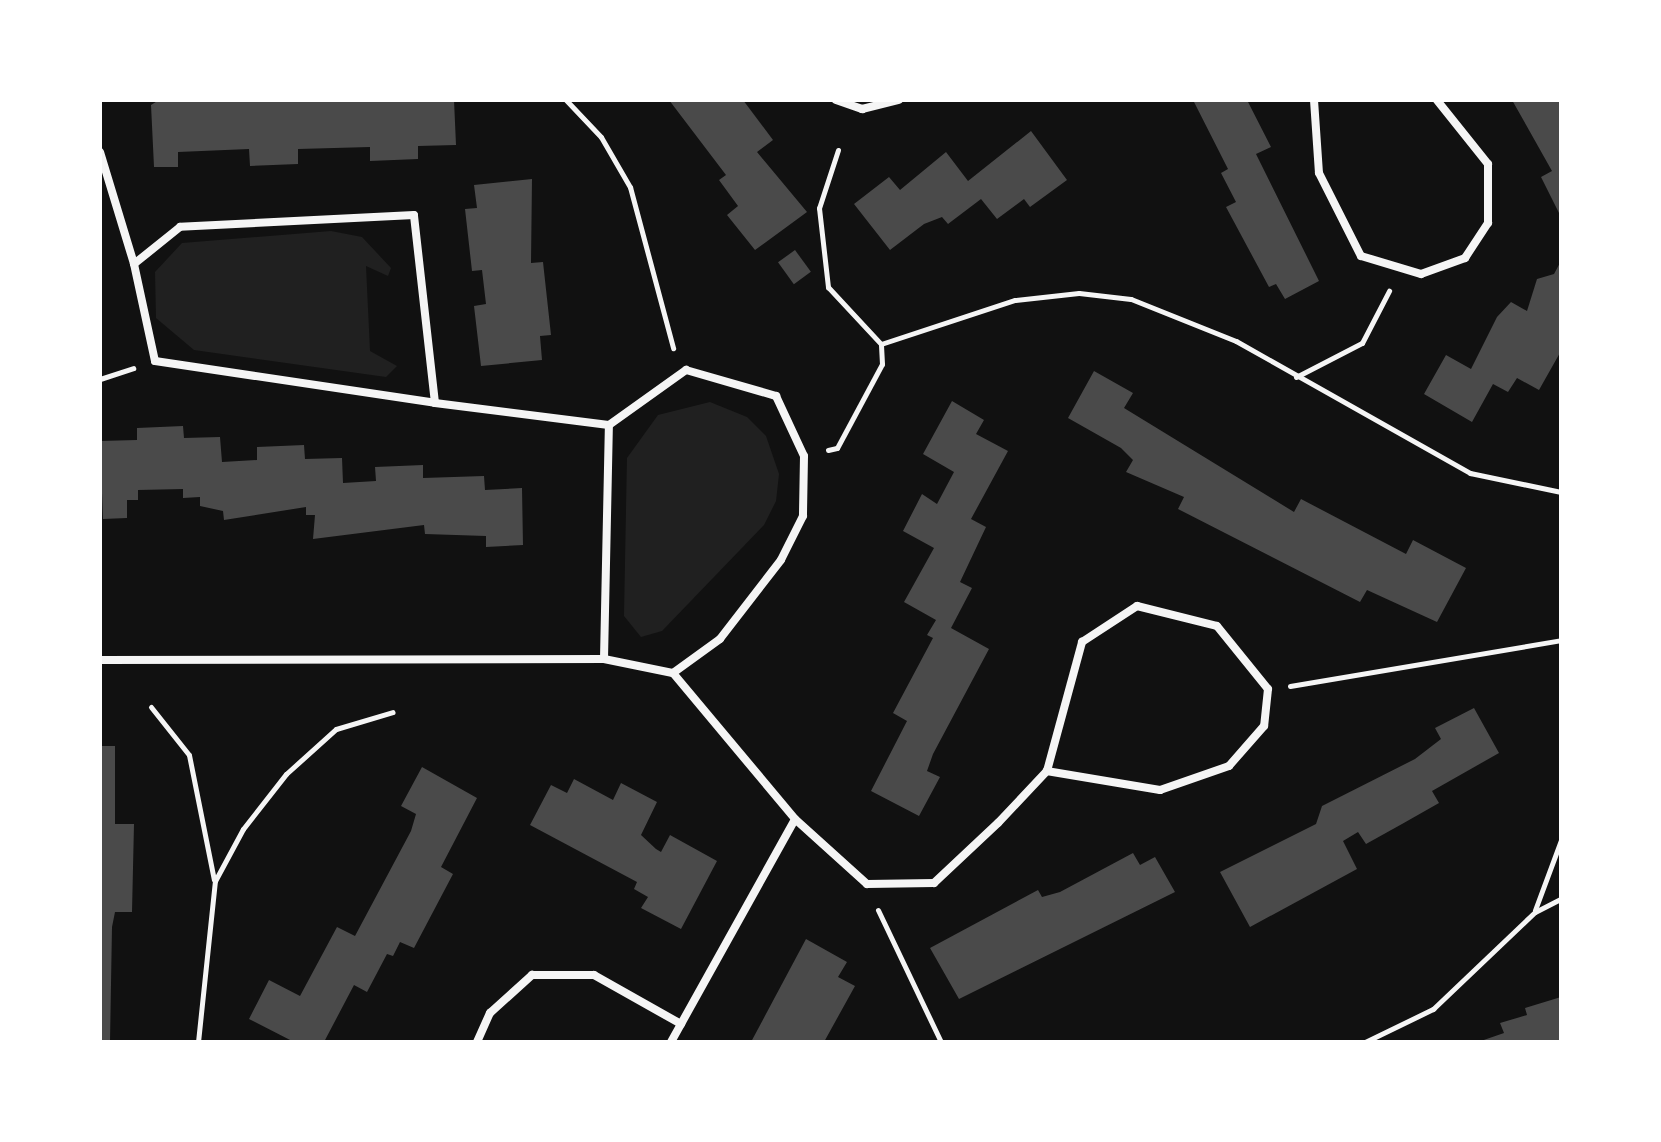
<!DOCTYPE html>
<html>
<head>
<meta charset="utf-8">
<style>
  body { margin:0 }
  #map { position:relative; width:1661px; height:1142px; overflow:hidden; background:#111; font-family:Raleway,sans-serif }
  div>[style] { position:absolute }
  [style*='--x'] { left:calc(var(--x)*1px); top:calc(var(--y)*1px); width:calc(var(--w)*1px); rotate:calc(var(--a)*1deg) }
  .green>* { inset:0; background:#202020 }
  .building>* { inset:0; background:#4a4a4a; transform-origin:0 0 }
  .path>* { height:5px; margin:-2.5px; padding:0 2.5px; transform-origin:2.5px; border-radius:2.5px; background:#f5f5f5 }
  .minor>* { height:8px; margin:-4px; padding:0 4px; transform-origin:4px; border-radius:4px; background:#f5f5f5 }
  span { translate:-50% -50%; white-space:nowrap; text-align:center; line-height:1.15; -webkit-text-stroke:8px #fff; paint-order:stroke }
  .frame { position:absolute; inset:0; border:102px solid #fff; pointer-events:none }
</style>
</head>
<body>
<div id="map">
  <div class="green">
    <i style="clip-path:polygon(331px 231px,362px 237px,391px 268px,388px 276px,366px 266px,370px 351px,397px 366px,386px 377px,194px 350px,156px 318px,155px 272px,182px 243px)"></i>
    <i style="clip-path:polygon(710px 402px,747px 417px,766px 436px,779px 474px,776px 501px,764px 525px,662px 631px,641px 637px,624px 616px,627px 458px,658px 415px)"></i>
  </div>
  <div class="building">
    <i style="clip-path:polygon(159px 100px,454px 100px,456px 145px,418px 146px,418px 159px,370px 161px,370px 147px,298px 149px,298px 164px,250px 166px,249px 149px,178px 152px,178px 167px,154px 167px,151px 105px)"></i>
    <i style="clip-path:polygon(669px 100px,743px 100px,773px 140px,757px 152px,807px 212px,755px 250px,727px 215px,738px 206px,719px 180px,726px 175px)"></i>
    <i style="clip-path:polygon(1193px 100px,1247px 100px,1271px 147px,1256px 154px,1319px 281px,1285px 299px,1276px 284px,1269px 287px,1226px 207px,1236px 202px,1221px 173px,1228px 169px)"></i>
    <i style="clip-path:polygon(1512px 100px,1561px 100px,1561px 217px,1541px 177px,1552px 171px)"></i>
    <i style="clip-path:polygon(1031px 131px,1067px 180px,1030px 207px,1024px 199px,997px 219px,981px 199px,948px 224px,942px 217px,924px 224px,890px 250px,854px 204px,889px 177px,900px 190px,946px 152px,968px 181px)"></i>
    <i style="clip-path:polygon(532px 179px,531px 263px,543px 262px,551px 335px,540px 336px,542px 360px,481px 366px,474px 306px,486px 304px,482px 270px,472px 271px,465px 209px,477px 208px,474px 185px)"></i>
    <i style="left:795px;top:250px;width:27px;height:21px;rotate:54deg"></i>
    <i style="clip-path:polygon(1561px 261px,1561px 351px,1539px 390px,1517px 378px,1508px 392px,1493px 384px,1472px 422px,1424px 394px,1446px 355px,1471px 369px,1497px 317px,1511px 302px,1527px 311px,1537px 279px,1554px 274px)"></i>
    <i style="clip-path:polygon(1094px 371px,1133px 393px,1124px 408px,1294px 512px,1301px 499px,1406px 554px,1413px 540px,1466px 568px,1437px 622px,1367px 590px,1360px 602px,1178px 509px,1184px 497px,1126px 472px,1133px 460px,1121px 448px,1068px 418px)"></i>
    <i style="clip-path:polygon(952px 401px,984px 420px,976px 434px,1008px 451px,971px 519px,986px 527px,960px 582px,972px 588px,951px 628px,989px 649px,933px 754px,927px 771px,940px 777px,919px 816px,871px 791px,907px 721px,893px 713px,933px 638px,927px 635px,936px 620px,904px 602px,934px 548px,903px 531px,922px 494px,937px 504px,954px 472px,923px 454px)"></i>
    <i style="clip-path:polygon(183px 426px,184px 438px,220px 437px,222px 462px,257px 460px,257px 447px,304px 445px,305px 459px,342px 458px,343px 483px,376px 481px,375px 467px,423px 465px,423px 478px,484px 476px,485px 490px,522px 488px,523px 545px,486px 547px,486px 536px,425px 534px,424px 525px,313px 539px,315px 515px,306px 515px,306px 507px,224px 520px,223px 511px,200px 506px,200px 497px,183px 498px,183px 489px,138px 490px,138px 500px,127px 500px,127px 518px,103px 519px,100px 441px,137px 440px,137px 428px)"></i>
    <i style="clip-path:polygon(1474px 708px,1499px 753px,1432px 791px,1439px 803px,1402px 824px,1366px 844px,1358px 832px,1343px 841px,1357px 869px,1250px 927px,1220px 872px,1316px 824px,1322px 806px,1415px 759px,1441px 739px,1435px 728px)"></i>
    <i style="clip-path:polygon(100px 746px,115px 746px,115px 824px,134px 824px,132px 912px,115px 912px,112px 927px,110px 1042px,100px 1042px)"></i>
    <i style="clip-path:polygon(422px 767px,477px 798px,441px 867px,453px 874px,414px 948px,400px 942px,393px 956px,387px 954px,367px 992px,354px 985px,324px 1042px,294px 1042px,249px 1019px,269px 980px,300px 996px,337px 927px,355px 936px,411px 831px,416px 814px,401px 806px)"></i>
    <i style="clip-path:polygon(574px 779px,613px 800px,621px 783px,657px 802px,641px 835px,656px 849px,661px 852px,670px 835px,717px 861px,681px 929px,641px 908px,648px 897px,634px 889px,637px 882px,530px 825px,551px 785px,567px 793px)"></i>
    <i style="clip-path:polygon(1133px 853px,1140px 865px,1155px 857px,1175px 892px,959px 999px,930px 948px,1038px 890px,1042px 897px,1060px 892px)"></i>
    <i style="clip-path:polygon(806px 939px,847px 962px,838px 977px,855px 986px,824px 1042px,751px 1042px)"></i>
    <i style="clip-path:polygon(1561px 997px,1561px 1042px,1478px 1042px,1504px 1033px,1500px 1023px,1527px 1015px,1525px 1008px)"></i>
  </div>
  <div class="path">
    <i style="--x:566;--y:100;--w:51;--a:46.6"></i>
    <i style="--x:601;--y:137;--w:58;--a:59.9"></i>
    <i style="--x:630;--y:187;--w:167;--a:75"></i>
    <i style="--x:838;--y:150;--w:61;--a:108.1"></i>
    <i style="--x:819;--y:208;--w:80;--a:83.5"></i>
    <i style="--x:828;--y:287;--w:78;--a:47.1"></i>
    <i style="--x:1296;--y:377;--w:74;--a:-27.3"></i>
    <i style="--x:1362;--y:343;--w:59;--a:-62.6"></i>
    <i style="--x:100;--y:379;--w:35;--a:-18"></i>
    <i style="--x:828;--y:450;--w:9;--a:-13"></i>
    <i style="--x:837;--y:448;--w:95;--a:-61.8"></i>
    <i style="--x:882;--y:364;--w:20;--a:-93"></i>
    <i style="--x:881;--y:344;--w:141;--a:-18.2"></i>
    <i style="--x:1015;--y:300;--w:64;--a:-6.2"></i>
    <i style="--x:1079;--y:293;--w:52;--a:6.6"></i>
    <i style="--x:1131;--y:299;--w:113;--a:21.8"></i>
    <i style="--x:1236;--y:341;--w:269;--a:29.4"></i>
    <i style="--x:1470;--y:473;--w:93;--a:11.8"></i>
    <i style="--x:1290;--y:686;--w:275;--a:-9.6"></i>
    <i style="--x:151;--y:707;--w:61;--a:51.6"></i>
    <i style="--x:189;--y:755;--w:127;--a:78.7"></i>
    <i style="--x:878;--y:910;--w:146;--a:64.5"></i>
    <i style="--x:1535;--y:910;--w:75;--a:-69.6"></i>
    <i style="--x:198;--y:1042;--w:162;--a:-84"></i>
    <i style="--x:215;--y:881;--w:59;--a:-61.7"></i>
    <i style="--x:243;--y:829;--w:70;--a:-52"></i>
    <i style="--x:286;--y:774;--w:67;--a:-42"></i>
    <i style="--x:336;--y:729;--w:59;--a:-16.6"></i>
    <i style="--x:1365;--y:1042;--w:76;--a:-25.9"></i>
    <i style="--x:1433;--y:1009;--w:141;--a:-43.6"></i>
    <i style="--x:1535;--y:912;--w:29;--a:-27"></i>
  </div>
  <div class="minor">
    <i style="--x:836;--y:100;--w:28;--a:19"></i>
    <i style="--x:862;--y:109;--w:38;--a:-14"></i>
    <i style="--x:1314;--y:100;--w:73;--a:86.1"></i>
    <i style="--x:1319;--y:173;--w:93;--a:63.2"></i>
    <i style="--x:1361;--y:256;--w:63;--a:16.7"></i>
    <i style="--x:1421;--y:274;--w:47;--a:-20"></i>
    <i style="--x:1465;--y:258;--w:42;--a:-56.7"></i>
    <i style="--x:1488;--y:223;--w:59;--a:-90"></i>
    <i style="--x:1488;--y:164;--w:82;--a:-128.6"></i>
    <i style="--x:100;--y:152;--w:117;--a:73.1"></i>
    <i style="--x:435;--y:403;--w:189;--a:-96.4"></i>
    <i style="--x:414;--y:215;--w:234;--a:177.1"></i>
    <i style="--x:180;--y:227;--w:59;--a:141.2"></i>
    <i style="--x:134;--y:264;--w:99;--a:77.8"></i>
    <i style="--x:155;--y:361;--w:283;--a:8.5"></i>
    <i style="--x:435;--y:403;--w:175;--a:7.2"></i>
    <i style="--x:609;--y:425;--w:95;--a:-35.5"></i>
    <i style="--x:686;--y:370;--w:94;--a:16.1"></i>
    <i style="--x:776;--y:396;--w:66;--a:65"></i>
    <i style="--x:804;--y:456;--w:60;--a:91"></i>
    <i style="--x:803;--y:516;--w:49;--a:116.6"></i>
    <i style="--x:781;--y:560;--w:100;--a:127.7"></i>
    <i style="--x:720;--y:639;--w:58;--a:144.1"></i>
    <i style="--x:604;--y:659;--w:234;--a:-88.8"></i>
    <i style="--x:100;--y:660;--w:504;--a:-0.11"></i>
    <i style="--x:604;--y:659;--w:70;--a:11.5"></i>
    <i style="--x:673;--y:673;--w:190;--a:50.1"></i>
    <i style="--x:795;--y:819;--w:97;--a:42.1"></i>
    <i style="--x:867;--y:884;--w:67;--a:-0.9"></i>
    <i style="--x:934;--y:883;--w:88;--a:-43.2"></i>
    <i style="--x:998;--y:823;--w:71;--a:-46.7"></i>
    <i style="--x:1047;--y:771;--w:134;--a:-74.8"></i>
    <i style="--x:1082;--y:642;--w:66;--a:-33.2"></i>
    <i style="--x:1137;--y:606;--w:82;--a:14"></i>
    <i style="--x:1217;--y:626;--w:81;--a:51"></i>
    <i style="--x:1268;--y:689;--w:37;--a:96"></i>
    <i style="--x:1264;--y:726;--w:53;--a:131.2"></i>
    <i style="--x:1229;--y:766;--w:73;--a:160.8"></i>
    <i style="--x:1160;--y:790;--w:115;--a:-170.5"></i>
    <i style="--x:477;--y:1042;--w:32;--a:-66"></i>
    <i style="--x:490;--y:1013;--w:57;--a:-42.1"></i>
    <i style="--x:532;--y:975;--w:62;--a:0"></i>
    <i style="--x:594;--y:975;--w:100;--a:29.4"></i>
    <i style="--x:671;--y:1042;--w:255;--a:-60.9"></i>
  </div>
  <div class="frame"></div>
</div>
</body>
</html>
